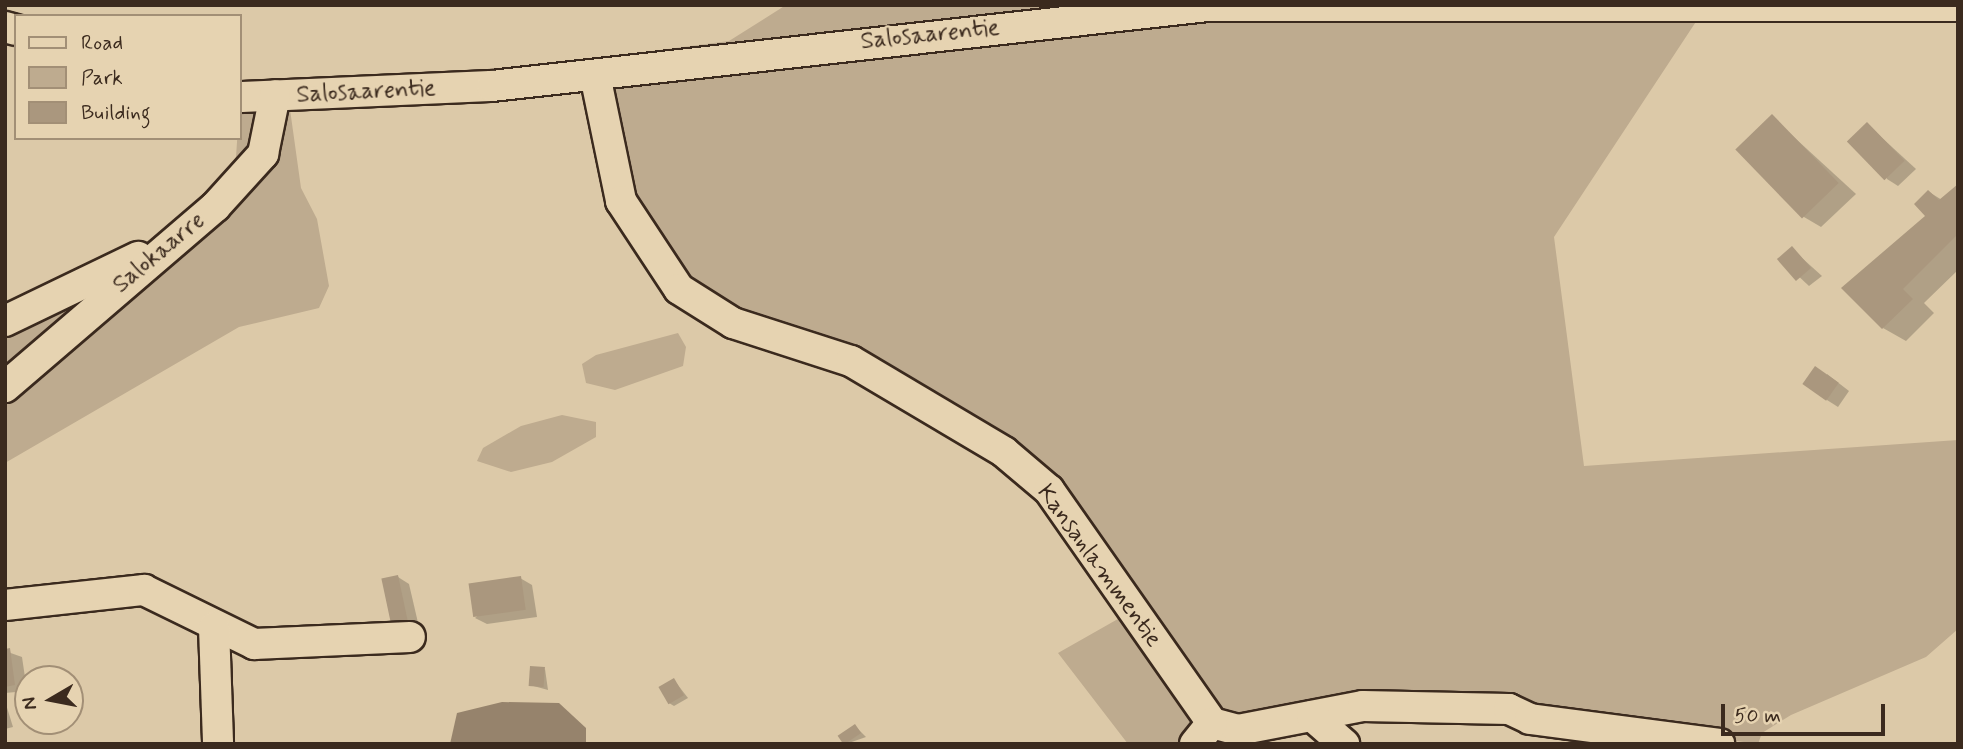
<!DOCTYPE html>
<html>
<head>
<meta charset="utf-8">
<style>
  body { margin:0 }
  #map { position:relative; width:1963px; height:749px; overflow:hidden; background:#dcc9a8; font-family:Mynerve,sans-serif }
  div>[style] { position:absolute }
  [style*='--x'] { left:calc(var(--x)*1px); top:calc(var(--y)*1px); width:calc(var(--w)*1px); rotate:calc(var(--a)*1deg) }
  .green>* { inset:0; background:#beab8f }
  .water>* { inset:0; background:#96836c }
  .shadow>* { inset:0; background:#0003 }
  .building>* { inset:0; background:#aa977e; transform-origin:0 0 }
  .roads { filter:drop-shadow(2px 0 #3b2a1e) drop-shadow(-2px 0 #3b2a1e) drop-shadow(0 2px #3b2a1e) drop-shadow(0 -2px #3b2a1e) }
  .minor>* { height:30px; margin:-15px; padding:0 15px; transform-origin:15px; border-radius:15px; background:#e6d3b1 }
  span { translate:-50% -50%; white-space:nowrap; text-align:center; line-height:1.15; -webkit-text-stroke:5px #e6d3b1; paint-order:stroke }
  .street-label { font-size:24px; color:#3b2a1e }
  .frame { position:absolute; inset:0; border:7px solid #3b2a1e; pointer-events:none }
  .legend { position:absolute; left:14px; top:14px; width:228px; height:126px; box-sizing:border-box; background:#e6d3b1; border:2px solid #a28f76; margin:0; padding:9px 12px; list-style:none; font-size:21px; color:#3b2a1e }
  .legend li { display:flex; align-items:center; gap:14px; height:35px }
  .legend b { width:35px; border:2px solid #a28f76 }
  .north { position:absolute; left:14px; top:665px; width:70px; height:70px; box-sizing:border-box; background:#e6d3b1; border:2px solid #a28f76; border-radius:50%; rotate:260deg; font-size:19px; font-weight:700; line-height:28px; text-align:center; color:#3b2a1e }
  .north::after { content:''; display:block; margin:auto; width:24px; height:32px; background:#3b2a1e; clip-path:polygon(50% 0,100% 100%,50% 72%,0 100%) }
  .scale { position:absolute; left:1721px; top:704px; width:164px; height:32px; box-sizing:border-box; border:4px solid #3b2a1e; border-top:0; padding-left:9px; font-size:21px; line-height:24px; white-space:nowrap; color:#3b2a1e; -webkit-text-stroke:5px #e6d3b1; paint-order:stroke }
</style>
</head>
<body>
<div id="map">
  <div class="green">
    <i style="clip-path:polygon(786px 5px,1705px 8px,1554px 237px,1584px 466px,1958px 440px,1958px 629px,1926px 657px,1791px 715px,1762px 733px,1758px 744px,1509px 709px,1238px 730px,1220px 744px,1128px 744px,1058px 653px,1132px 611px,1004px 452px,679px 289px,621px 201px,591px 59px,729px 41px)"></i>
    <i style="clip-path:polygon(288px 95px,301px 188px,317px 219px,329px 286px,319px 308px,239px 327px,5px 463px,5px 321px,215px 207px,236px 157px,240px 97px)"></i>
    <i style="clip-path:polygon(678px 333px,686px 347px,683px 366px,615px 390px,586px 383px,582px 364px,596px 355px)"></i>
    <i style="clip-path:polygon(562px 415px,596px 422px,596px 437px,552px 462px,511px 472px,477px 461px,483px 448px,521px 426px)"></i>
  </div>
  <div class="water">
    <i style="clip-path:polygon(502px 702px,559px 703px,586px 728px,586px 744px,450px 744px,457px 713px)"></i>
  </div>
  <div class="shadow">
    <i style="clip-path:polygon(1772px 117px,1856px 194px,1821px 227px,1804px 217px)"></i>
    <i style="clip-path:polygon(1868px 125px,1916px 169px,1898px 186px,1887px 179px)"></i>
    <i style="clip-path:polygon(1958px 186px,1958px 270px,1924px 303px,1934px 313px,1906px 341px,1883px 328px,1927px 216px,1929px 192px,1942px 200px)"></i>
    <i style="clip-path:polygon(1792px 249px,1822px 276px,1809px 286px,1780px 259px)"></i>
    <i style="clip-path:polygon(1827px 374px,1849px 391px,1838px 407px,1827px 400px)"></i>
    <i style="clip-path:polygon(398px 577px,409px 584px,419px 627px,393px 624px)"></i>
    <i style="clip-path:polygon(520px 578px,532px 585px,537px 617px,487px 624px,475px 618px)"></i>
    <i style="clip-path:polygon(5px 651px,22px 657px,27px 691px,5px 693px)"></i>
    <i style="clip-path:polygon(545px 669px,548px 690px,530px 685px)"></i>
    <i style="clip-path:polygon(674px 680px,688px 698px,674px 706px,669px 703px)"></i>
    <i style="clip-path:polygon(5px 701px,13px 727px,5px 729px)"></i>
    <i style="clip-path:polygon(855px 726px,866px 737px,846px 744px,840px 736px)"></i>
  </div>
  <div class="building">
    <i style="left:1772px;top:114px;width:96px;height:51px;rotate:46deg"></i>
    <i style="left:1867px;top:122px;width:54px;height:28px;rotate:46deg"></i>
    <i style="clip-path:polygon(1958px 184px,1958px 234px,1903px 289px,1913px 299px,1882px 329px,1841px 288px,1925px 216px,1914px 204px,1928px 190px,1939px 200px)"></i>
    <i style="left:1792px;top:246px;width:29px;height:20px;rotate:49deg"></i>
    <i style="left:1815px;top:366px;width:29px;height:22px;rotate:35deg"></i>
    <i style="left:398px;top:575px;width:47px;height:17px;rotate:78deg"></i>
    <i style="left:521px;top:576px;width:34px;height:53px;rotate:82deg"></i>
    <i style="clip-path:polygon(10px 648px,15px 685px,5px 687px,5px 649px)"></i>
    <i style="left:530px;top:666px;width:15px;height:20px;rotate:4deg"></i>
    <i style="left:674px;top:678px;width:20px;height:18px;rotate:60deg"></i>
    <i style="left:855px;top:724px;width:11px;height:21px;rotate:56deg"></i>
  </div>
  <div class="roads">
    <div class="minor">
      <i style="--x:5;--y:27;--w:11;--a:15"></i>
      <i style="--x:595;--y:75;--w:129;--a:78.3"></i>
      <i style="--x:621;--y:201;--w:105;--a:56.6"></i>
      <i style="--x:679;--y:289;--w:64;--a:32.2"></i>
      <i style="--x:733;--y:323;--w:124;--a:17.9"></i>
      <i style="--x:851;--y:361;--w:178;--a:30.7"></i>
      <i style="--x:1004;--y:452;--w:59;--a:40.2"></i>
      <i style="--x:1049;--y:490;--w:284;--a:55"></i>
      <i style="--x:1212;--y:723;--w:27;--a:15"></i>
      <i style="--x:1238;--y:730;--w:127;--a:-10.9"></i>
      <i style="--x:1363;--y:706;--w:146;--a:1.2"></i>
      <i style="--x:1509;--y:709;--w:23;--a:25"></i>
      <i style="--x:1530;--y:719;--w:191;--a:7.5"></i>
      <i style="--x:240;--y:97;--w:252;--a:-2.5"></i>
      <i style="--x:492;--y:86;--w:719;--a:-6.38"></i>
      <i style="--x:1207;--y:6;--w:751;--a:0"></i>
      <i style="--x:5;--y:321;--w:148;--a:-25.7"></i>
      <i style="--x:5;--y:387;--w:277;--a:-40.6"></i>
      <i style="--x:215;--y:207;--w:72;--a:-47.8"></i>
      <i style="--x:263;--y:154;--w:60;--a:-78.5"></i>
      <i style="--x:5;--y:605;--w:140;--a:-6.2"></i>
      <i style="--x:144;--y:590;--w:123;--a:26.1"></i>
      <i style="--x:254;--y:644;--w:156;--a:-2.6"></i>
      <i style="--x:214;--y:627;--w:117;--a:88"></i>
      <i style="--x:1312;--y:716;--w:43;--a:41.2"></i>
      <i style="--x:1195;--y:744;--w:27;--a:-51"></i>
    </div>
  </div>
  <div class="street-label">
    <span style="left:930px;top:35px;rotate:-6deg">Salosaarentie</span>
    <span style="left:366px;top:92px;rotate:-3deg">Salosaarentie</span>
    <span style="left:159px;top:253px;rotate:-40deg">Salokaarre</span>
    <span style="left:1099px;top:566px;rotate:54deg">Kansanlammentie</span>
  </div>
  <div class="frame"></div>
  <ul class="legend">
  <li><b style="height:9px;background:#e6d3b1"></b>Road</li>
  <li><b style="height:19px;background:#beab8f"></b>Park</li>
  <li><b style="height:19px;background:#aa977e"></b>Building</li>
  </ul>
  <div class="north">N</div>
  <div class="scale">50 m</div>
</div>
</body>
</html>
